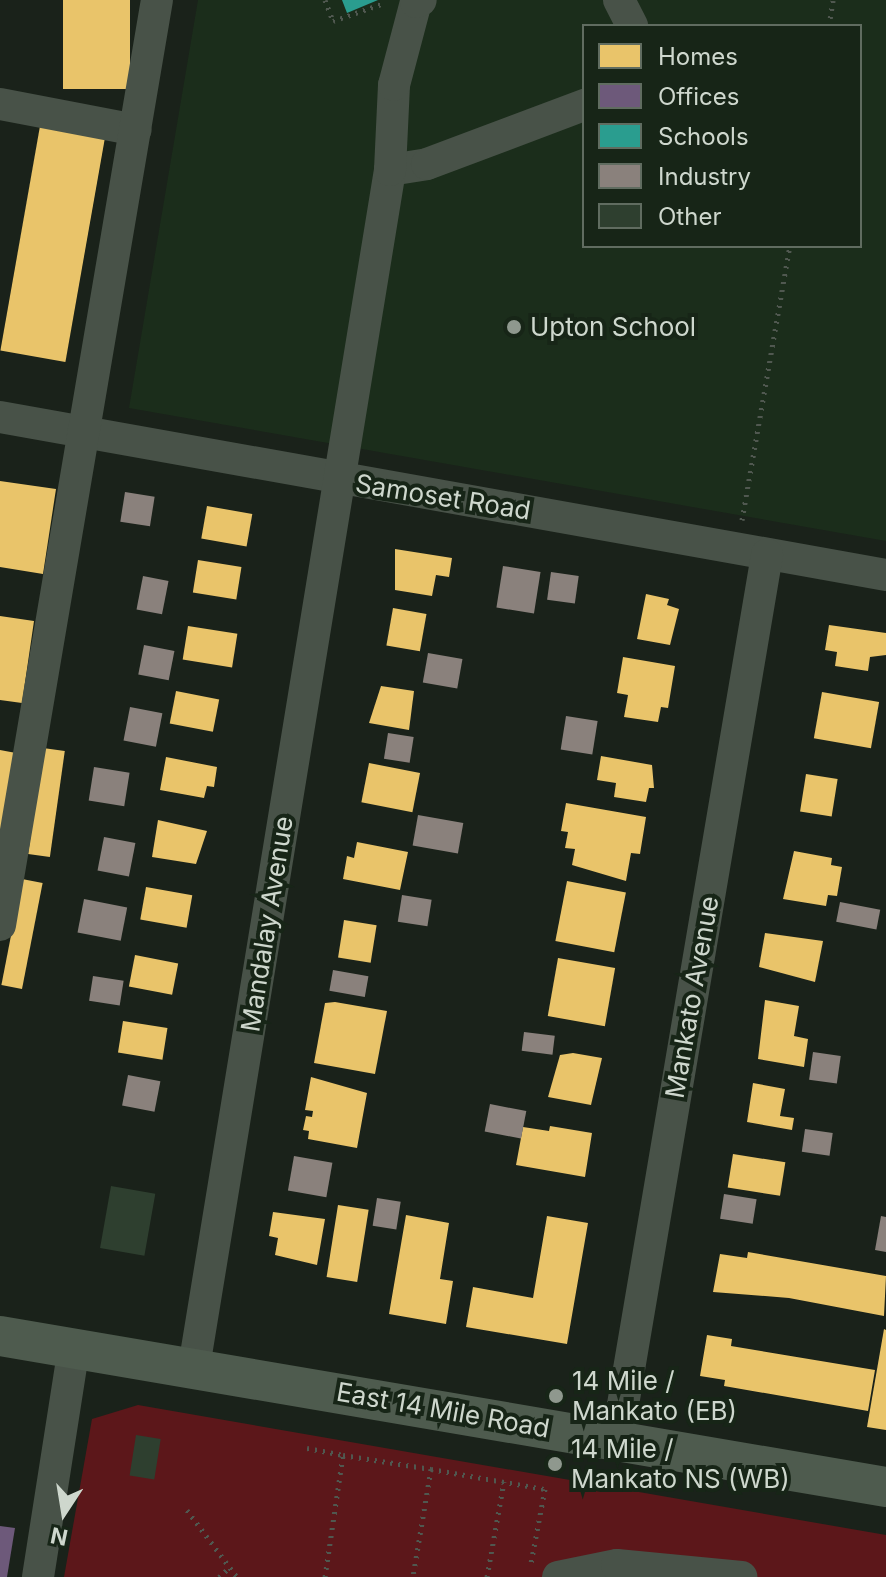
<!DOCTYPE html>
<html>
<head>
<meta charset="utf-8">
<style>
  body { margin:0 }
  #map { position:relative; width:886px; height:1577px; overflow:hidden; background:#1a221a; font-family:Inter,sans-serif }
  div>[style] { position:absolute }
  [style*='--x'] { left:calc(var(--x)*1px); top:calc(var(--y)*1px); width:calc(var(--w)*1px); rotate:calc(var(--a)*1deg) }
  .built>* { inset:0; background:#1b2d1b }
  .green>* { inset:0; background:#5c171a }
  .homes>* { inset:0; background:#e9c46a; transform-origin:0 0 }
  .offices>* { inset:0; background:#6d597a }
  .schools>* { inset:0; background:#2a9d8f }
  .industry>* { inset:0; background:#8a817c; transform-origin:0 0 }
  .building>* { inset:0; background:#2e3f2f; transform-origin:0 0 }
  .path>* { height:5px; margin-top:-2.5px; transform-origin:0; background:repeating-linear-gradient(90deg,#505850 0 2px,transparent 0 8px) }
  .minor>* { height:32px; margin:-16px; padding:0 16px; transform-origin:16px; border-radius:16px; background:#485248 }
  .major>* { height:40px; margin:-20px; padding:0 20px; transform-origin:20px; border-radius:20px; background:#4e5b4e }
  .dots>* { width:22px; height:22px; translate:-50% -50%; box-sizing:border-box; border:4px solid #172517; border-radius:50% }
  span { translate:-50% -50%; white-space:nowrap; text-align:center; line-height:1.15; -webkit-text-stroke:8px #172517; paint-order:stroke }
  .poi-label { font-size:26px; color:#ced7cd }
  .left { translate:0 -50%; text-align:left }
  .street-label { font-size:26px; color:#ced7cd }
  .legend { position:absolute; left:582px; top:24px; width:280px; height:224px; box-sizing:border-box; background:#172517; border:2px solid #606c60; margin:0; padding:10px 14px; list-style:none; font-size:24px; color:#ced7cd }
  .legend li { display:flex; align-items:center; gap:16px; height:40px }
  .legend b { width:40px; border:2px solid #606c60 }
  .north { position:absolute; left:24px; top:1473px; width:80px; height:80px; -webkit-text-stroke:6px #172517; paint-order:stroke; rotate:192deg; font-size:22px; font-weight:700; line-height:32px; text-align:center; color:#ced7cd }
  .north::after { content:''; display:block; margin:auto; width:28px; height:36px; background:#ced7cd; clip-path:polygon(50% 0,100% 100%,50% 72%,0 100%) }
</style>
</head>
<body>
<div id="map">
  <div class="built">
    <i style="clip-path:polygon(evenodd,198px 0,886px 0,886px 541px,129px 408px,198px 0,584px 26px,860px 26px,860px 246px,584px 246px,584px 26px)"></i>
  </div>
  <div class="green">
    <i style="clip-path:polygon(138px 1405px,886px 1535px,886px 1577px,64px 1577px,92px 1419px)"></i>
  </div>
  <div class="homes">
    <i style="left:63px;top:0;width:67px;height:89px"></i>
    <i style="left:40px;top:126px;width:66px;height:228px;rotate:10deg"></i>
    <i style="clip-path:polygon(0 481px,56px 489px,43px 574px,0 567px)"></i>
    <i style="left:207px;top:506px;width:46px;height:33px;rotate:10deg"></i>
    <i style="clip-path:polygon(395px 549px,452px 558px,449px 577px,436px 575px,432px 596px,395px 590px)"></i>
    <i style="left:198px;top:560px;width:44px;height:33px;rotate:9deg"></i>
    <i style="clip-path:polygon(646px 594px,669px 599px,667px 605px,679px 609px,670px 645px,637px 639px)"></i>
    <i style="left:393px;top:608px;width:34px;height:38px;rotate:10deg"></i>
    <i style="clip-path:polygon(0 616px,34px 621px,22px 703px,0 700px)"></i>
    <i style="clip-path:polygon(829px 625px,886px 633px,886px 655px,870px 657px,868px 671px,835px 666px,837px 652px,825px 650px)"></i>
    <i style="left:188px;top:626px;width:50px;height:34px;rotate:9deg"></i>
    <i style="clip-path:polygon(623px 657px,675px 666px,668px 708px,661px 707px,658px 722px,624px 717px,628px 695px,617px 693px)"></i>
    <i style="clip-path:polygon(381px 686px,414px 691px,409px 730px,369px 723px)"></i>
    <i style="left:176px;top:691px;width:44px;height:33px;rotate:11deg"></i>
    <i style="left:822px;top:692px;width:58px;height:47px;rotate:10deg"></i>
    <i style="left:43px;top:748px;width:22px;height:107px;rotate:8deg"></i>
    <i style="clip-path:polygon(0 750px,16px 753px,0 834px)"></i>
    <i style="clip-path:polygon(601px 756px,652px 765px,654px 788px,649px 788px,646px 802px,614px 797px,616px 783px,597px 780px)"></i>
    <i style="clip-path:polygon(166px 757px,217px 767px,214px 787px,207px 786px,204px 798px,160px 790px)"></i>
    <i style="left:369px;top:763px;width:52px;height:40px;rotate:11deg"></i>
    <i style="left:806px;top:774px;width:32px;height:38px;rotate:9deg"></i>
    <i style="clip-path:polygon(566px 803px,646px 817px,640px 854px,631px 853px,626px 881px,572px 865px,575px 849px,565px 848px,568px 832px,561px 831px)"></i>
    <i style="clip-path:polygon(158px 820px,207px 831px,196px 864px,152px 857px)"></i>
    <i style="clip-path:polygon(357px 842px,408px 852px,400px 890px,343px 879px,347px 856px,354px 858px)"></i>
    <i style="clip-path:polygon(794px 851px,832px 858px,831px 865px,842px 867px,837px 896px,828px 895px,826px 906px,783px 899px)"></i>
    <i style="left:22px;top:879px;width:21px;height:108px;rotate:11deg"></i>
    <i style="left:567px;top:881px;width:60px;height:61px;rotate:11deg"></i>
    <i style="left:146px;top:887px;width:47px;height:33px;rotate:10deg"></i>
    <i style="left:344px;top:920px;width:33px;height:38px;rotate:9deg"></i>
    <i style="clip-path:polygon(765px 933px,823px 941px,815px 982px,759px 967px)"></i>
    <i style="left:135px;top:955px;width:44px;height:32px;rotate:11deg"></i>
    <i style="left:558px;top:958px;width:58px;height:59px;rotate:10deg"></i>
    <i style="clip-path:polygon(765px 1000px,799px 1006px,794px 1036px,808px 1039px,804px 1067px,758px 1059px)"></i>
    <i style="clip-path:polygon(335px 1002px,387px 1011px,375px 1074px,314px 1063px,325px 1003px)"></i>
    <i style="left:123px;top:1021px;width:45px;height:32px;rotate:9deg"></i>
    <i style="clip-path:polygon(573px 1053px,602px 1058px,591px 1105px,548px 1097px,560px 1055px)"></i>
    <i style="clip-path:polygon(311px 1077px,367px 1093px,357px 1148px,308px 1139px,309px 1131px,303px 1130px,306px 1116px,312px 1117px,313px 1111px,305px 1110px)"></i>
    <i style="clip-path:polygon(753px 1083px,785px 1089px,780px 1116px,794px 1118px,792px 1130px,747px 1122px)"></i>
    <i style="clip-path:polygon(550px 1126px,592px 1133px,585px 1177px,516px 1165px,523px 1127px,549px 1131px)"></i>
    <i style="left:733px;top:1154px;width:53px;height:34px;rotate:9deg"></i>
    <i style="left:338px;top:1205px;width:31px;height:73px;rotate:9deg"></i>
    <i style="clip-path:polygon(273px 1212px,325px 1219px,317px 1265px,275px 1255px,278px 1238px,269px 1236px)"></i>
    <i style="clip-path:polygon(406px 1215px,449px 1223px,440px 1279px,453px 1281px,446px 1324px,389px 1314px)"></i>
    <i style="clip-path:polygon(547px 1216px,588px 1223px,567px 1344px,466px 1327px,473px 1287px,533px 1298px)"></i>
    <i style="clip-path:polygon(748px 1252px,886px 1276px,884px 1316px,789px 1298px,713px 1292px,720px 1254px,747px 1258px)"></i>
    <i style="clip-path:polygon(884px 1329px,886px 1330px,886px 1430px,867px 1427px)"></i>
    <i style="clip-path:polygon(707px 1335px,732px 1339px,731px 1346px,875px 1370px,868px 1411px,724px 1386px,725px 1380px,700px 1376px)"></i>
  </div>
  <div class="offices">
    <i style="clip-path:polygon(0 1526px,15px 1528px,7px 1577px,0 1577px)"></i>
  </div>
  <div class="schools">
    <i style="clip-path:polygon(342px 0,378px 0,347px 13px)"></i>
  </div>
  <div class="industry">
    <i style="left:125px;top:492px;width:30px;height:30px;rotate:9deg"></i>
    <i style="left:503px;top:566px;width:38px;height:42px;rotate:9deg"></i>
    <i style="left:551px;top:572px;width:28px;height:28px;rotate:8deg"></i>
    <i style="left:143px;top:576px;width:26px;height:34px;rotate:11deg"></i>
    <i style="left:144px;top:645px;width:31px;height:30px;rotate:11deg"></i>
    <i style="left:428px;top:653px;width:35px;height:30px;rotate:10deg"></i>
    <i style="left:130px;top:707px;width:33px;height:34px;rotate:11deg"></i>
    <i style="left:566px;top:716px;width:32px;height:34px;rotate:9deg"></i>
    <i style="left:388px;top:733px;width:26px;height:26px;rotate:9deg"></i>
    <i style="left:94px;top:767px;width:36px;height:34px;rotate:9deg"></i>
    <i style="left:418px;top:815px;width:46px;height:31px;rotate:10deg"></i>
    <i style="left:104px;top:837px;width:32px;height:34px;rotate:11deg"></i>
    <i style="left:402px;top:895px;width:30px;height:27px;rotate:9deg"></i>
    <i style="left:84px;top:899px;width:44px;height:34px;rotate:11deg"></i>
    <i style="left:840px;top:902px;width:41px;height:20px;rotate:11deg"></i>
    <i style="left:333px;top:970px;width:36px;height:21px;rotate:10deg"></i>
    <i style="left:93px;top:976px;width:31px;height:25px;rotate:9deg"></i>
    <i style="left:524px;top:1032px;width:31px;height:19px;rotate:7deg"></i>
    <i style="left:813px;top:1052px;width:28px;height:28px;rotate:8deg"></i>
    <i style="left:128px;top:1075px;width:33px;height:31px;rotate:11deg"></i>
    <i style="left:490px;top:1104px;width:37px;height:28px;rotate:11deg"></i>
    <i style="left:805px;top:1129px;width:28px;height:23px;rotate:8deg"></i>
    <i style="left:294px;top:1156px;width:39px;height:35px;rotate:10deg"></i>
    <i style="left:724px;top:1194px;width:33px;height:25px;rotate:9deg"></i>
    <i style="left:377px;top:1198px;width:24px;height:28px;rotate:9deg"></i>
    <i style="clip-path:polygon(881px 1216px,886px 1217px,886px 1252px,875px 1250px)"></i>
  </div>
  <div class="building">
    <i style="left:111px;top:1186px;width:45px;height:63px;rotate:10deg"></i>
    <i style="left:136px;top:1435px;width:25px;height:41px;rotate:9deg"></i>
  </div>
  <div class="path">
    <i style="--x:325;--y:0;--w:22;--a:69"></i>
    <i style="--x:333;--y:21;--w:54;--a:-19.4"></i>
    <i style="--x:829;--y:26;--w:26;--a:-81"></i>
    <i style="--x:742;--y:520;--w:278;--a:-80.1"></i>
    <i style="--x:307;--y:1448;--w:37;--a:11"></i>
    <i style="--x:431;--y:1469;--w:116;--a:10"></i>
    <i style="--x:545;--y:1489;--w:75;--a:100.7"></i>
    <i style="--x:187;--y:1510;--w:84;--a:53.3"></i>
    <i style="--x:219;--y:1577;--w:15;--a:-42"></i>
    <i style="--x:325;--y:1577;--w:123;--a:-81.6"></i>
    <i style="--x:343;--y:1455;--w:89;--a:9"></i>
    <i style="--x:431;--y:1469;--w:109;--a:99.5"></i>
    <i style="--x:487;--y:1577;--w:97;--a:-79.9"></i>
  </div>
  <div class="minor">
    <i style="--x:619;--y:0;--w:29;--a:63"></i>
    <i style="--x:0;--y:104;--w:138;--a:10.8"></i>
    <i style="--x:390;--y:170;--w:37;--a:-9"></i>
    <i style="--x:427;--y:164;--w:168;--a:-20.6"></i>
    <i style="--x:0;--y:417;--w:900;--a:10.11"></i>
    <i style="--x:0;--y:925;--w:938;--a:-80.37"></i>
    <i style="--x:194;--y:1367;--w:1213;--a:-80.7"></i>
    <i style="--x:390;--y:170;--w:85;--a:-87.3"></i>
    <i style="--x:394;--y:85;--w:86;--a:-75.2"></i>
    <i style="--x:416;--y:2;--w:5;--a:-22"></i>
    <i style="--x:617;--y:1440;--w:898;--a:-80.38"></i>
    <i style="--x:38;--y:1577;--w:232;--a:-81.1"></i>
    <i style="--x:558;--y:1577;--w:60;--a:-11.5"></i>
    <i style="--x:617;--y:1565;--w:125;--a:5.5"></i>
  </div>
  <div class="major">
    <i style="--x:0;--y:1336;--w:899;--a:9.67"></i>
  </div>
  <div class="dots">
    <i style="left:514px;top:327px;background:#8f988e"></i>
    <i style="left:556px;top:1396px;background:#8f988e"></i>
    <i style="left:555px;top:1464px;background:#8f988e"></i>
  </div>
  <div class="poi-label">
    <span class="left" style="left:530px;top:327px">Upton School</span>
    <span class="left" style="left:572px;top:1396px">14 Mile /<br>Mankato (EB)</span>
    <span class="left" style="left:571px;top:1464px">14 Mile /<br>Mankato NS (WB)</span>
  </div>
  <div class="street-label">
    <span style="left:443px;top:497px;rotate:9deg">Samoset Road</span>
    <span style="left:267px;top:924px;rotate:-81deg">Mandalay Avenue</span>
    <span style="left:692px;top:997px;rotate:-80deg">Mankato Avenue</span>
    <span style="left:443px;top:1410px;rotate:10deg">East 14 Mile Road</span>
  </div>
  <ul class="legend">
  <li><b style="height:22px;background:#e9c46a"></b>Homes</li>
  <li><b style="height:22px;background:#6d597a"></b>Offices</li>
  <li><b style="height:22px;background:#2a9d8f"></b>Schools</li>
  <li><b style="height:22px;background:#8a817c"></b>Industry</li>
  <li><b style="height:22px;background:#2e3f2f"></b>Other</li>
  </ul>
  <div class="north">N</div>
</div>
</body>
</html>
